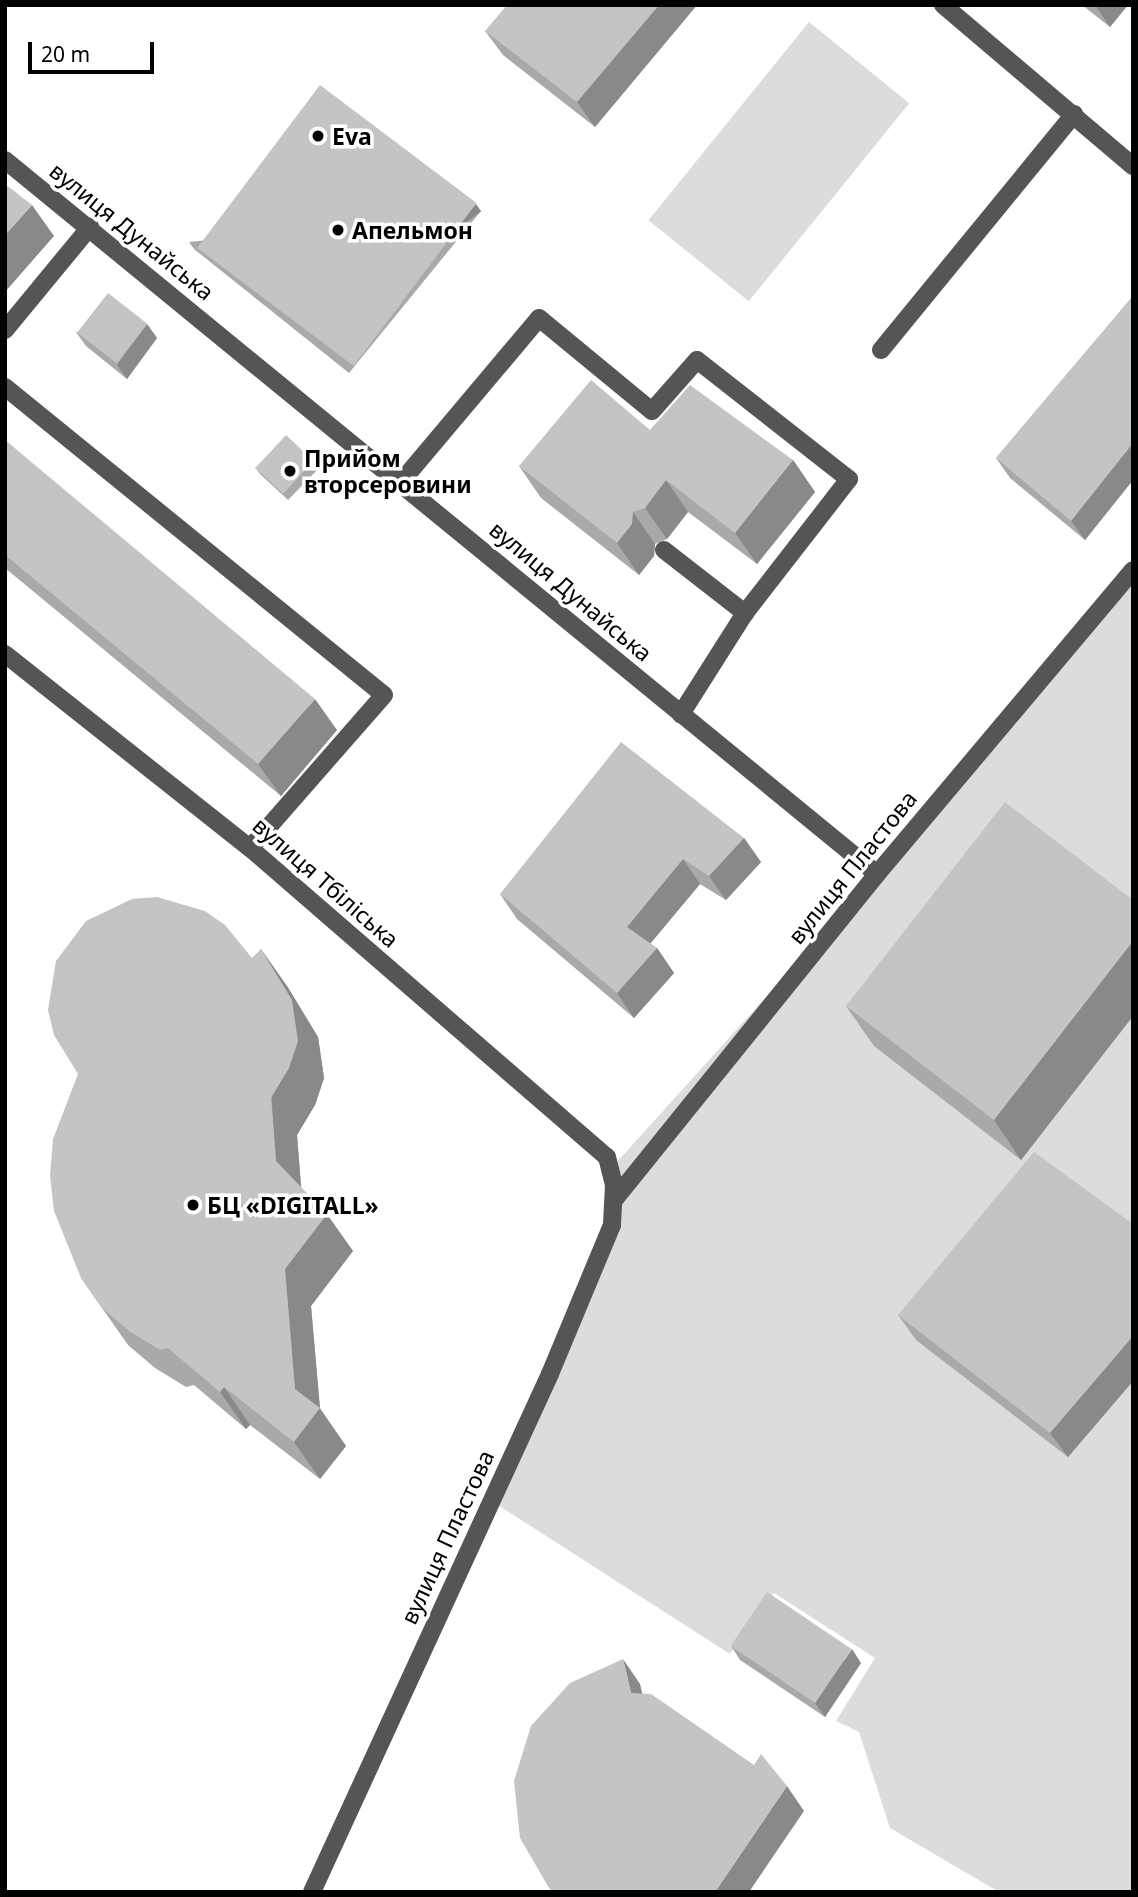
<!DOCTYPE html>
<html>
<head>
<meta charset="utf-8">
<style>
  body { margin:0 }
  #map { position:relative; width:1138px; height:1897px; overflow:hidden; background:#fff; font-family:"Noto Sans",sans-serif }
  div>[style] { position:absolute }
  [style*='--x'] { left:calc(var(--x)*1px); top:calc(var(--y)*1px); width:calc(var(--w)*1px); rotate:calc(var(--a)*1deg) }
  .green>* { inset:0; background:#dcdcdc; transform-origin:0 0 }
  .minor>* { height:18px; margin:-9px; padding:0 9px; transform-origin:9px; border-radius:9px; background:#555 }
  .wall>* { inset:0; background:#a9a9a9 }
  .shaded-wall>* { inset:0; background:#898989; transform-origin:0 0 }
  .building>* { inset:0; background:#c4c4c4; transform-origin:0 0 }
  .dots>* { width:19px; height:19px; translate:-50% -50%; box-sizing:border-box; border:4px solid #fff; border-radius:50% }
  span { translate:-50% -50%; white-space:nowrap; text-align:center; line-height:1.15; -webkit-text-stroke:7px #fff; paint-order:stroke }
  .poi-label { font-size:23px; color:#000; font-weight:700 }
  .left { translate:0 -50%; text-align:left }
  .street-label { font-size:23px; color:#000 }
  .frame { position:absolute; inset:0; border:7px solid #000; pointer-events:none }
  .scale { position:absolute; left:28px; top:42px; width:126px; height:32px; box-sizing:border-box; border:4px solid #000; border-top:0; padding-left:9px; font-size:21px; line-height:24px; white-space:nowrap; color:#000; -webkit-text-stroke:5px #fff; paint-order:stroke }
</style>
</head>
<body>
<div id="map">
  <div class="green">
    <i style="left:809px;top:22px;width:129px;height:255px;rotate:39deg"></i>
    <i style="clip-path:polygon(1133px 570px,1133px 1892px,999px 1892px,890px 1828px,859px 1732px,836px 1721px,875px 1658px,774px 1593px,730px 1654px,490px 1500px,604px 1248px,617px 1162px,877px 874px)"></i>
  </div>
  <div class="minor">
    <i style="--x:943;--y:5;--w:249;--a:40.3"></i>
    <i style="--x:5;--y:160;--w:1127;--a:39.31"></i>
    <i style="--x:5;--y:330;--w:134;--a:-50.5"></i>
    <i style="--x:881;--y:350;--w:305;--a:-50.7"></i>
    <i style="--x:5;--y:387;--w:488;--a:39.1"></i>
    <i style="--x:384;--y:695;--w:203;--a:131.2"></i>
    <i style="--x:401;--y:482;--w:214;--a:-49.9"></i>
    <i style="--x:539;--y:318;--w:146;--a:39.5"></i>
    <i style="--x:652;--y:411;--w:68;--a:-48.6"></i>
    <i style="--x:697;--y:360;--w:193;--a:38.1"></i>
    <i style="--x:849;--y:479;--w:170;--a:127.8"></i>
    <i style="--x:745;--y:613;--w:120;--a:122.4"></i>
    <i style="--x:664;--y:550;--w:103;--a:37.9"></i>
    <i style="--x:5;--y:654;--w:313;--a:38.4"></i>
    <i style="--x:250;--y:848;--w:472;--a:40.9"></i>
    <i style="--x:607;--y:1157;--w:29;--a:76"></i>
    <i style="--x:614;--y:1185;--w:40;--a:92.9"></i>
    <i style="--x:612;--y:1225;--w:161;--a:112.6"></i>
    <i style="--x:550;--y:1374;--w:570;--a:114.68"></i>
    <i style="--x:614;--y:1200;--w:419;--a:-51.1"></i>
    <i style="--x:877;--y:874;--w:397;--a:-49.9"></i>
  </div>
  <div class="wall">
    <i style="clip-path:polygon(697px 5px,595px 127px,503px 55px,485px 31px)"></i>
    <i style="clip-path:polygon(1082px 5px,1128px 5px,1110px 27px)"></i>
    <i style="clip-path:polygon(481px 211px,349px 373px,194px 249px,189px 242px)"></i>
    <i style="clip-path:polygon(1133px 296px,1133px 480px,1085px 540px,1010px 478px,996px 458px)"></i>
    <i style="clip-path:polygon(147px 324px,157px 338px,127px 379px,86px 346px,76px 332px)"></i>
    <i style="clip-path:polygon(650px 430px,793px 460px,815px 492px,757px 564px,688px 512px,667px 539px,655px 544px,654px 556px,639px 575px,541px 498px,519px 466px)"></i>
    <i style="clip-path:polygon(5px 440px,337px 730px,281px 796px,5px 568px)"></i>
    <i style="clip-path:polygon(314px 461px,319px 468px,288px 500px,260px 474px,255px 467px)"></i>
    <i style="clip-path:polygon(744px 838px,761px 862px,726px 900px,700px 884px,650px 944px,657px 948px,674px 973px,634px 1018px,517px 919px,500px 894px)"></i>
    <i style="clip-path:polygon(1133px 900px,1133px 1016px,1021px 1160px,874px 1046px,846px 1006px)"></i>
    <i style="clip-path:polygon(252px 958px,287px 986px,318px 1037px,324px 1078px,315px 1105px,297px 1135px,301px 1187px,353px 1251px,311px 1306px,320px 1408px,346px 1446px,320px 1479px,250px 1425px,246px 1429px,194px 1385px,186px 1387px,155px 1368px,128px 1345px,81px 1278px)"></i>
    <i style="clip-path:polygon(1133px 1224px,1133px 1381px,1068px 1457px,916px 1340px,898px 1315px)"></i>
    <i style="clip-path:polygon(731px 1646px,861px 1663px,825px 1717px,740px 1660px)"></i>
  </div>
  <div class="shaded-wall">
    <i style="clip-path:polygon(659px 5px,697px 5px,595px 127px,577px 102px)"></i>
    <i style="clip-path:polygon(1099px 5px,1128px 5px,1110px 27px,1097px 8px)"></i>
    <i style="left:476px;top:204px;width:9px;height:209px;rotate:54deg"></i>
    <i style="clip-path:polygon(32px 205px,54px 236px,5px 292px,5px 235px)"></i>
    <i style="clip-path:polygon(147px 324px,157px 338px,127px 379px,117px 365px)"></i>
    <i style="clip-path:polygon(1133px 443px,1133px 480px,1085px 540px,1071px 521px)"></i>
    <i style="clip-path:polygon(793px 460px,815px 492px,757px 564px,735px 533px)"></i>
    <i style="clip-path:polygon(666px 480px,688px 512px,667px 539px,645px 508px)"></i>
    <i style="clip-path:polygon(633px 512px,655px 544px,654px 556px,639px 575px,617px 543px)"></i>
    <i style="clip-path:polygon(315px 699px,337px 730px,281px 796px,258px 764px)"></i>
    <i style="clip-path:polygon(744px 838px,761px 862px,726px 900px,709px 876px)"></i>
    <i style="clip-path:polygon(683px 859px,700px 884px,644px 951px,627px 927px)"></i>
    <i style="clip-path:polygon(1133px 941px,1133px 1016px,1021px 1160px,994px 1120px)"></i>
    <i style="clip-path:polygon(657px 948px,674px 973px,634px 1018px,617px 993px)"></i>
    <i style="clip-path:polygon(261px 949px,287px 986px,318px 1037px,324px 1078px,315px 1105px,297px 1135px,302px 1198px,276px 1161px)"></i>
    <i style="clip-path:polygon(327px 1214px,353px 1251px,311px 1306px,320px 1409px,346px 1446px,320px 1479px,294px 1442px,295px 1389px,285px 1269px)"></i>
    <i style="clip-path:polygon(1133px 1336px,1133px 1381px,1068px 1457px,1050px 1433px)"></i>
    <i style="clip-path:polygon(224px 1387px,250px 1425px,246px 1429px,220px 1392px)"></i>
    <i style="clip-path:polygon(852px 1649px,861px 1663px,825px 1717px,815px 1703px)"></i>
    <i style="clip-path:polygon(623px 1659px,640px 1684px,648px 1718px,631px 1693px)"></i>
    <i style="clip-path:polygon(787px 1786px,804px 1811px,749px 1892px,715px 1892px)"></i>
  </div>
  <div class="building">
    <i style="clip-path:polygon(507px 5px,659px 5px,577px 102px,485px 31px)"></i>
    <i style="left:320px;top:85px;width:196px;height:204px;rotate:37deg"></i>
    <i style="clip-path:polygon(5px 184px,32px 205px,5px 235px)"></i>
    <i style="left:108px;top:293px;width:50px;height:50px;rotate:38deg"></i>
    <i style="clip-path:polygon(1133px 296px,1133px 443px,1071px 521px,996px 458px)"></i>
    <i style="clip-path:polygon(591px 380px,650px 430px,690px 385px,793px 460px,735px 533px,666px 480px,645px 508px,633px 512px,632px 524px,617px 543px,519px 466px)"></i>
    <i style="left:286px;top:435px;width:38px;height:45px;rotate:43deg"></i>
    <i style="clip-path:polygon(5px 440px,315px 699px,258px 764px,5px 555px)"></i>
    <i style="clip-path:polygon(621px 742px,744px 838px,709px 876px,683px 859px,627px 927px,657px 948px,617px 993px,500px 894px)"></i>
    <i style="clip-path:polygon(1005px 802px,1133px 900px,1133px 941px,994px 1120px,846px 1006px)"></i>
    <i style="clip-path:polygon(157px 897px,205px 911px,225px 925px,252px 958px,261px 949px,292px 1000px,298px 1041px,289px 1068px,271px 1098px,276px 1161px,327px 1214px,285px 1269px,295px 1389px,320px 1408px,294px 1442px,224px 1387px,220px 1392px,168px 1348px,160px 1350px,129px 1331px,102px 1308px,81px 1278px,54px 1211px,50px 1176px,53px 1139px,78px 1074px,54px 1035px,48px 1010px,56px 961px,86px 921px,132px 899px)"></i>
    <i style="clip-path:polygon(1034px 1152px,1133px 1224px,1133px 1336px,1050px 1433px,898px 1315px)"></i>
    <i style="left:767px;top:1592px;width:102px;height:65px;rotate:34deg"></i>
    <i style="clip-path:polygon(623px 1659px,631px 1693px,651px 1694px,754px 1765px,761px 1754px,787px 1786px,715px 1892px,553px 1892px,549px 1888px,520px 1838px,514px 1781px,531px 1726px,570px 1683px)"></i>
  </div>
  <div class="dots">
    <i style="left:318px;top:136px;background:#000"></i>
    <i style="left:338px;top:230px;background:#000"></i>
    <i style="left:290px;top:471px;background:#000"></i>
    <i style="left:193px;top:1205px;background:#000"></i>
  </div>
  <div class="poi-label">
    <span class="left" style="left:332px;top:136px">Eva</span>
    <span class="left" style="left:352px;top:230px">Апельмон</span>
    <span class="left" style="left:304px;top:471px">Прийом<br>вторсеровини</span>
    <span class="left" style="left:207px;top:1205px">БЦ «DIGITALL»</span>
  </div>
  <div class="street-label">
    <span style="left:132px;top:231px;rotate:39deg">вулиця Дунайська</span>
    <span style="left:571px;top:591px;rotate:40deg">вулиця Дунайська</span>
    <span style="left:852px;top:867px;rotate:-51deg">вулиця Пластова</span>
    <span style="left:326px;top:882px;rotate:41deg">вулиця Тбіліська</span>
    <span style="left:447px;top:1537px;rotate:-65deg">вулиця Пластова</span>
  </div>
  <div class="frame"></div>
  <div class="scale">20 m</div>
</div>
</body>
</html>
